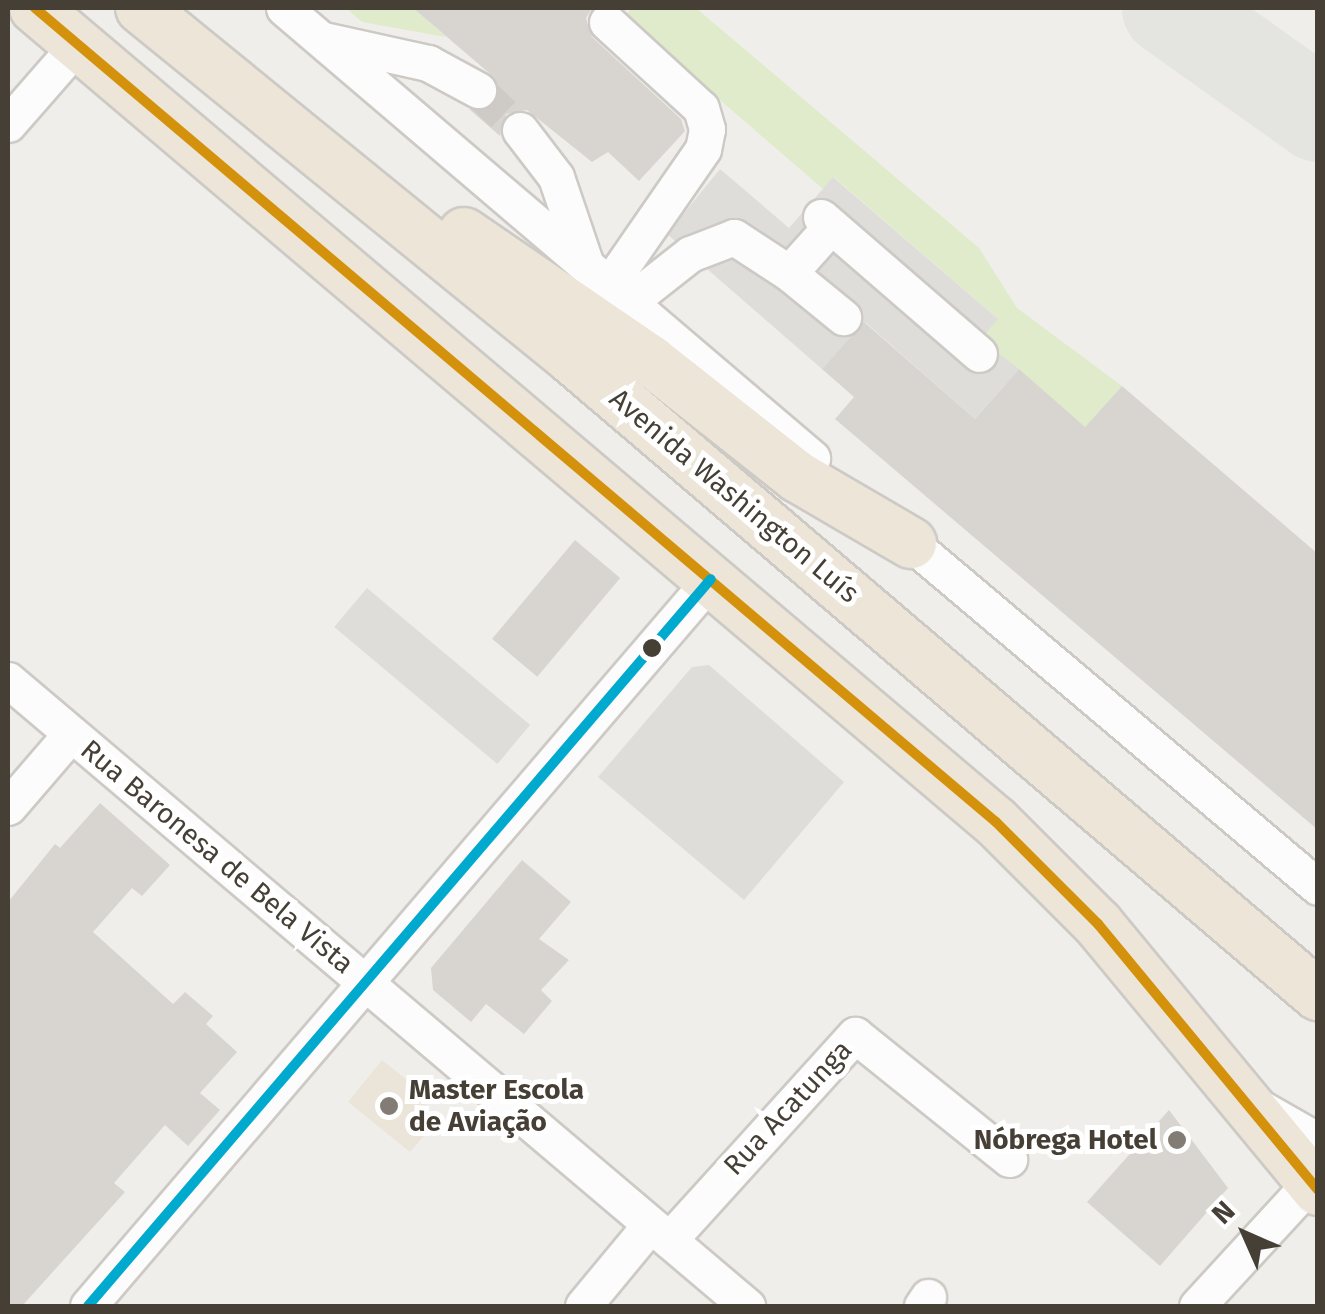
<!DOCTYPE html>
<html>
<head>
<meta charset="utf-8">
<style>
  body { margin:0 }
  #map { position:relative; width:1325px; height:1314px; overflow:hidden; background:#f0eeea; font-family:"Fira Sans",sans-serif }
  div>[style] { position:absolute }
  [style*='--x'] { left:calc(var(--x)*1px); top:calc(var(--y)*1px); width:calc(var(--w)*1px); rotate:calc(var(--a)*1deg) }
  .education>* { inset:0; background:#ebe5d9 }
  .green>* { inset:0; background:#dfebca }
  .parking>* { inset:0; background:#dfddda; transform-origin:0 0 }
  .taxiway>* { height:95px; margin:-47.5px; padding:0 47.5px; transform-origin:47.5px; border-radius:47.5px; background:#e4e4e1 }
  .building>* { inset:0; background:#d8d5d1; transform-origin:0 0 }
  .minor-tunnel>* { height:35px; margin-top:-17.5px; transform-origin:0; background:repeating-linear-gradient(90deg,#cecbc6 0 35px,transparent 0 53px) }
  .roads { filter:drop-shadow(2px 0 #cdcac6) drop-shadow(-2px 0 #cdcac6) drop-shadow(0 2px #cdcac6) drop-shadow(0 -2px #cdcac6) }
  .minor>* { height:35px; margin:-17.5px; padding:0 17.5px; transform-origin:17.5px; border-radius:17.5px; background:#fdfcfc }
  .highway>* { height:50px; margin:-25px; padding:0 25px; transform-origin:25px; border-radius:25px; background:#ece5d8 }
  .bus-1>* { height:10px; margin:-5px; padding:0 5px; transform-origin:5px; border-radius:5px; background:#d4910b }
  .bus-2>* { height:10px; margin:-5px; padding:0 5px; transform-origin:5px; border-radius:5px; background:#00a9ce }
  .dots>* { width:28px; height:28px; translate:-50% -50%; box-sizing:border-box; border:5px solid #fff; border-radius:50% }
  span { translate:-50% -50%; white-space:nowrap; text-align:center; line-height:1.15; -webkit-text-stroke:10px #fff; paint-order:stroke }
  .street-label { font-size:28px; color:#463f36 }
  .poi-label { font-size:28px; color:#463f36; font-weight:700 }
  .left { translate:0 -50%; text-align:left }
  .right { translate:-100% -50%; text-align:right }
  .frame { position:absolute; inset:0; border:10px solid #463f36; pointer-events:none }
  .north { position:absolute; left:1195px; top:1184px; width:100px; height:100px; -webkit-text-stroke:8px #fff; paint-order:stroke; rotate:315deg; font-size:28px; font-weight:700; line-height:40px; text-align:center; color:#463f36 }
  .north::after { content:''; display:block; margin:auto; width:35px; height:45px; background:#463f36; clip-path:polygon(50% 0,100% 100%,50% 72%,0 100%) }
</style>
</head>
<body>
<div id="map">
  <div class="education">
    <i style="clip-path:polygon(382px 1060px,431px 1099px,422px 1109px,436px 1122px,410px 1152px,348px 1102px)"></i>
  </div>
  <div class="green">
    <i style="clip-path:polygon(346px 8px,413px 8px,446px 37px,362px 22px)"></i>
    <i style="clip-path:polygon(631px 8px,696px 8px,979px 248px,1017px 308px,1122px 386px,1085px 427px,980px 339px,997px 318px,834px 177px,823px 189px,625px 18px)"></i>
  </div>
  <div class="parking">
    <i style="clip-path:polygon(720px 169px,789px 228px,833px 177px,998px 319px,981px 339px,1019px 369px,975px 419px,865px 322px,822px 369px,667px 234px)"></i>
    <i style="left:367px;top:588px;width:213px;height:51px;rotate:40deg"></i>
    <i style="clip-path:polygon(709px 665px,844px 782px,744px 900px,598px 777px,692px 667px)"></i>
  </div>
  <div class="taxiway">
    <i style="--x:1169;--y:8;--w:183;--a:35.4"></i>
  </div>
  <div class="building">
    <i style="clip-path:polygon(413px 8px,592px 8px,586px 18px,592px 37px,681px 119px,685px 131px,639px 181px,608px 152px,592px 162px,527px 110px,506px 114px,500px 136px,469px 109px,496px 101px,495px 78px)"></i>
    <i style="clip-path:polygon(864px 322px,975px 419px,1019px 369px,1085px 427px,1122px 386px,1318px 554px,1318px 830px,835px 419px,854px 397px,822px 369px)"></i>
    <i style="left:575px;top:540px;width:59px;height:129px;rotate:40deg"></i>
    <i style="clip-path:polygon(100px 803px,170px 865px,142px 896px,132px 888px,93px 932px,173px 1004px,185px 992px,213px 1016px,206px 1024px,237px 1052px,200px 1093px,220px 1110px,188px 1146px,165px 1125px,114px 1183px,125px 1192px,22px 1306px,8px 1306px,8px 902px,55px 844px,60px 848px)"></i>
    <i style="clip-path:polygon(522px 860px,571px 902px,539px 939px,569px 960px,541px 990px,552px 1001px,524px 1034px,486px 1004px,471px 1022px,433px 990px,431px 968px)"></i>
    <i style="clip-path:polygon(1169px 1110px,1228px 1188px,1160px 1266px,1087px 1202px)"></i>
  </div>
  <div class="minor-tunnel">
    <i style="--x:478;--y:90;--w:58;--a:43.6"></i>
  </div>
  <div class="roads">
    <div class="minor">
      <i style="--x:284;--y:8;--w:694;--a:40.44"></i>
      <i style="--x:607;--y:22;--w:127;--a:42.5"></i>
      <i style="--x:701;--y:108;--w:22;--a:74"></i>
      <i style="--x:707;--y:129;--w:20;--a:101"></i>
      <i style="--x:703;--y:149;--w:165;--a:124.7"></i>
      <i style="--x:324;--y:40;--w:107;--a:12.5"></i>
      <i style="--x:428;--y:63;--w:57;--a:28.4"></i>
      <i style="--x:8;--y:124;--w:106;--a:-48.8"></i>
      <i style="--x:520;--y:130;--w:59;--a:52.5"></i>
      <i style="--x:556;--y:177;--w:93;--a:71.2"></i>
      <i style="--x:821;--y:217;--w:209;--a:40.9"></i>
      <i style="--x:831;--y:226;--w:63;--a:131.8"></i>
      <i style="--x:789;--y:273;--w:70;--a:39.2"></i>
      <i style="--x:629;--y:302;--w:78;--a:-38.2"></i>
      <i style="--x:690;--y:254;--w:47;--a:-21.1"></i>
      <i style="--x:734;--y:237;--w:66;--a:33.2"></i>
      <i style="--x:893;--y:528;--w:556;--a:40.19"></i>
      <i style="--x:8;--y:680;--w:969;--a:40.27"></i>
      <i style="--x:8;--y:807;--w:95;--a:-49.3"></i>
      <i style="--x:1257;--y:1106;--w:70;--a:29.8"></i>
      <i style="--x:669;--y:1240;--w:277;--a:-47.8"></i>
      <i style="--x:855;--y:1035;--w:198;--a:38.8"></i>
      <i style="--x:88;--y:1306;--w:957;--a:-49.41"></i>
      <i style="--x:583;--y:1306;--w:105;--a:-50.4"></i>
      <i style="--x:922;--y:1306;--w:11;--a:-56"></i>
      <i style="--x:1197;--y:1306;--w:168;--a:-47.4"></i>
    </div>
    <div class="highway">
      <i style="--x:35;--y:8;--w:1259;--a:40.27"></i>
      <i style="--x:996;--y:822;--w:144;--a:45"></i>
      <i style="--x:1098;--y:924;--w:345;--a:50.4"></i>
      <i style="--x:141;--y:8;--w:554;--a:39.14"></i>
      <i style="--x:571;--y:358;--w:982;--a:40.46"></i>
      <i style="--x:464;--y:233;--w:227;--a:34.4"></i>
      <i style="--x:651;--y:361;--w:187;--a:38.3"></i>
      <i style="--x:798;--y:477;--w:131;--a:30.3"></i>
    </div>
  </div>
  <div class="bus-1">
    <i style="--x:35;--y:8;--w:1259;--a:40.27"></i>
    <i style="--x:996;--y:822;--w:144;--a:45"></i>
    <i style="--x:1098;--y:924;--w:345;--a:50.4"></i>
  </div>
  <div class="bus-2">
    <i style="--x:88;--y:1306;--w:957;--a:-49.41"></i>
  </div>
  <div class="dots">
    <i style="left:652px;top:648px;background:#463f36"></i>
    <i style="left:389px;top:1106px;background:#827c75"></i>
    <i style="left:1177px;top:1140px;background:#827c75"></i>
  </div>
  <div class="street-label">
    <span style="left:734px;top:496px;rotate:40deg">Avenida Washington Luís</span>
    <span style="left:217px;top:857px;rotate:40deg">Rua Baronesa de Bela Vista</span>
    <span style="left:788px;top:1108px;rotate:-47deg">Rua Acatunga</span>
  </div>
  <div class="poi-label">
    <span class="left" style="left:409px;top:1106px">Master Escola<br>de Aviação</span>
    <span class="right" style="left:1157px;top:1140px">Nóbrega Hotel</span>
  </div>
  <div class="frame"></div>
  <div class="north">N</div>
</div>
</body>
</html>
